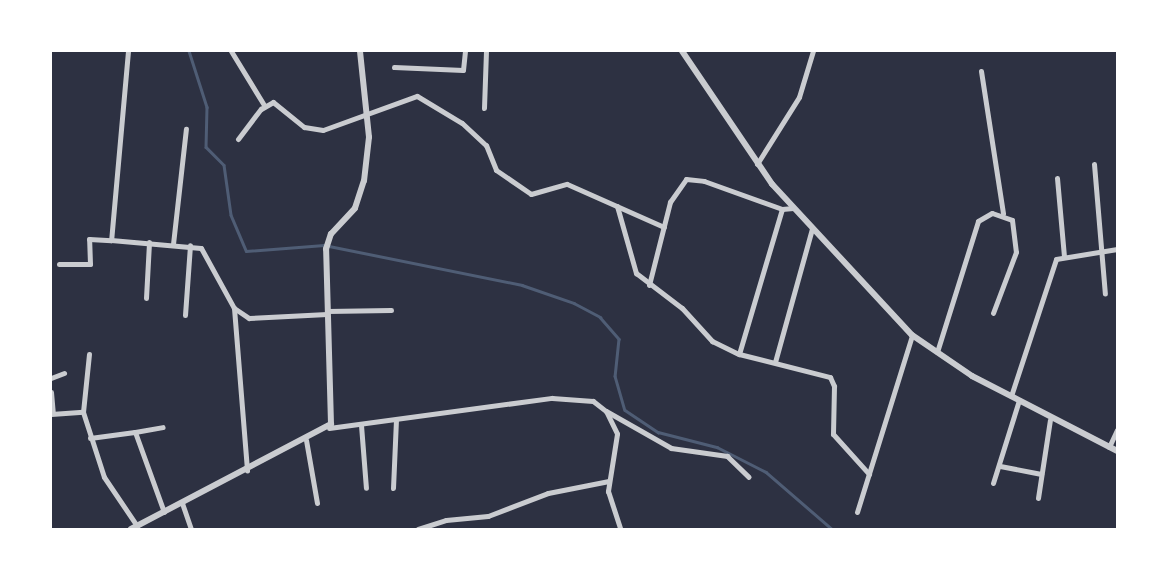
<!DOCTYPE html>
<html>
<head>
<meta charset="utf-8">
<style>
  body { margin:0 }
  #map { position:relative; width:1168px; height:580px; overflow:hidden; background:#2d3142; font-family:"PT Sans",sans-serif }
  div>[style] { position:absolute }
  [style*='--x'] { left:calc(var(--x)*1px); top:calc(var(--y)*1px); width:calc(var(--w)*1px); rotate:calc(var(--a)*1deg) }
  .stream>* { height:2.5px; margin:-1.25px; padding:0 1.25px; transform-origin:1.25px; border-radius:1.25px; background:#4f5d75 }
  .minor>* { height:5px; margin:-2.5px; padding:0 2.5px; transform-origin:2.5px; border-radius:2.5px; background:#caccd0 }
  .tertiary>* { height:6px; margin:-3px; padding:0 3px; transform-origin:3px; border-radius:3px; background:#caccd0 }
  span { translate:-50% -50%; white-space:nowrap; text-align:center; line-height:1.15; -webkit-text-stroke:7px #fff; paint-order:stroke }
  .frame { position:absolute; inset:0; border:52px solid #fff; pointer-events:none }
</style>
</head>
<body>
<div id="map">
  <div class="stream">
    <i style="--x:189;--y:51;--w:59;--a:72.2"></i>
    <i style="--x:207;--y:107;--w:40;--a:91.4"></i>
    <i style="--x:206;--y:147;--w:25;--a:45"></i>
    <i style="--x:224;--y:165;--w:50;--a:82"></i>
    <i style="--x:231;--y:215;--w:39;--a:67"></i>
    <i style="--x:246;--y:251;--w:78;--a:-4.4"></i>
    <i style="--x:324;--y:245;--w:202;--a:11.4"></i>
    <i style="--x:522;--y:285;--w:55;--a:19.1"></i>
    <i style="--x:574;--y:303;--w:30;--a:28"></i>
    <i style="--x:600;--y:317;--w:29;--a:49"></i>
    <i style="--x:619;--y:339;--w:37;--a:96"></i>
    <i style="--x:615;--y:376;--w:35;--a:74"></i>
    <i style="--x:625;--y:410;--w:40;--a:34"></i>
    <i style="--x:658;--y:432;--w:61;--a:14.3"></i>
    <i style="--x:717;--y:447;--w:55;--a:27"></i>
    <i style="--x:766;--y:472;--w:87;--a:40.8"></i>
  </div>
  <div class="minor">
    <i style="--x:128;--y:51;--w:190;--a:95.1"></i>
    <i style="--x:111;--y:240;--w:90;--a:5.1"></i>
    <i style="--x:201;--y:248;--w:68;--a:61.2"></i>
    <i style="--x:234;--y:308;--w:18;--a:34"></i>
    <i style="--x:249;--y:318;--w:78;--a:-2.9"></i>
    <i style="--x:231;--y:51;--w:63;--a:58.6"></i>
    <i style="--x:394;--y:67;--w:69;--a:2.5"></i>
    <i style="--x:463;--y:70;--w:19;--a:-84"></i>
    <i style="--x:981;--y:71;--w:144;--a:81.2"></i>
    <i style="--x:484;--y:108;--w:57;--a:-88"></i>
    <i style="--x:238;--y:139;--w:38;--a:-53"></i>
    <i style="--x:261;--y:109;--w:14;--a:-30"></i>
    <i style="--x:273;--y:102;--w:40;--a:39"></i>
    <i style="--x:304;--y:127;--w:19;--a:9"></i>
    <i style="--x:323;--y:130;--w:100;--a:-19.9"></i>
    <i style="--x:417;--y:96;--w:52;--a:31"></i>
    <i style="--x:462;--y:123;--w:33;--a:43"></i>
    <i style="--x:486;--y:145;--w:27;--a:68"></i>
    <i style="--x:496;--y:170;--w:42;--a:34.4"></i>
    <i style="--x:531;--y:194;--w:37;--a:-16"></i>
    <i style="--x:567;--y:184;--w:106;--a:23.9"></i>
    <i style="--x:757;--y:164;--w:79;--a:-57.9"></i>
    <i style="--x:799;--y:97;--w:48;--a:-73.1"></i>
    <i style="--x:1094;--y:164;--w:130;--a:85.2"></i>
    <i style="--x:1057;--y:178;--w:78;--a:84.9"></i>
    <i style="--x:617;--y:206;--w:70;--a:74.2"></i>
    <i style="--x:636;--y:273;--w:58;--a:37.3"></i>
    <i style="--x:682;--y:308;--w:45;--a:47.7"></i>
    <i style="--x:712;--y:341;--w:30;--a:26"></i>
    <i style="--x:739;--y:354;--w:94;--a:14.2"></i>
    <i style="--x:830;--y:377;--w:10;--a:66"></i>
    <i style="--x:834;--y:386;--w:48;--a:91.2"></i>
    <i style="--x:833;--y:434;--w:54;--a:48"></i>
    <i style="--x:173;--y:244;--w:116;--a:-83.6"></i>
    <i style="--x:59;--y:264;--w:31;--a:0"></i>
    <i style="--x:90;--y:264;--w:25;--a:-92"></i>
    <i style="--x:89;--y:239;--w:22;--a:3"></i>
    <i style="--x:649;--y:285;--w:86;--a:-75.8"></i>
    <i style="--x:670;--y:202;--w:28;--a:-55"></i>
    <i style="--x:686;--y:179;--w:18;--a:6"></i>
    <i style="--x:704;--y:181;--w:83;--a:19.7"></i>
    <i style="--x:782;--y:209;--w:11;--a:-5"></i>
    <i style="--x:146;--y:298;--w:56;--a:-86.9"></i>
    <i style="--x:234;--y:308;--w:163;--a:85.4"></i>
    <i style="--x:327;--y:311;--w:64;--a:-0.9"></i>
    <i style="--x:185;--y:315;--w:70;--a:-85.9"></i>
    <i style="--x:937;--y:352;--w:137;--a:-72.6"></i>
    <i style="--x:978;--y:221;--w:16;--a:-30"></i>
    <i style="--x:992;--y:213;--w:21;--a:19"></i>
    <i style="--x:1012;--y:220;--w:32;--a:83"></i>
    <i style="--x:1016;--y:252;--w:65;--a:110.7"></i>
    <i style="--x:89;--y:354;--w:58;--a:95.9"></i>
    <i style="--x:83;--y:412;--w:68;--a:72.1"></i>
    <i style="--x:104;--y:477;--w:59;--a:56"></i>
    <i style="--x:739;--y:354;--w:151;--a:-73.5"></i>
    <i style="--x:775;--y:362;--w:138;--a:-74.5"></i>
    <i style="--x:51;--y:378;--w:14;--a:-21"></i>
    <i style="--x:51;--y:392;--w:21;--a:85"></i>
    <i style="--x:1011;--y:396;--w:144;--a:-71.8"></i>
    <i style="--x:1056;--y:259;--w:62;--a:-9.3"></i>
    <i style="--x:606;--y:411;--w:75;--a:29.6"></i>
    <i style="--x:671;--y:448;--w:57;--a:8.1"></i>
    <i style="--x:727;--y:456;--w:30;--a:44"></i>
    <i style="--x:51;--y:414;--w:32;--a:-4"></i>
    <i style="--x:361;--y:425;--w:63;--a:85.5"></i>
    <i style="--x:329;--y:428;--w:225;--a:-7.7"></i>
    <i style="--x:552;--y:398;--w:41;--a:4.2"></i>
    <i style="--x:593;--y:401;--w:16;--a:38"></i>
    <i style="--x:606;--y:411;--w:25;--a:64"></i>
    <i style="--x:617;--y:434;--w:58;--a:99"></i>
    <i style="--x:608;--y:491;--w:40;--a:72"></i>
    <i style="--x:135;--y:432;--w:28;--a:-10"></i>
    <i style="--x:90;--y:438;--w:45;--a:-7.6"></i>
    <i style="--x:135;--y:432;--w:85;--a:70.1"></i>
    <i style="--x:306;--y:440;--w:64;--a:80.1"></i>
    <i style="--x:1109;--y:447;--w:19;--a:-65"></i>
    <i style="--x:1000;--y:466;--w:42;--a:11"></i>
    <i style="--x:993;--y:483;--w:87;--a:-72.6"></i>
    <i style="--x:393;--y:488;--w:68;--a:-87.5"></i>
    <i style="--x:1038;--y:498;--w:79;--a:-81.3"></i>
    <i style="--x:182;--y:503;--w:28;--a:71"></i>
    <i style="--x:857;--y:512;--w:185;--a:-72.7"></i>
    <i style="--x:418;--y:529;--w:29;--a:-18"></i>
    <i style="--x:446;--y:520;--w:42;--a:-5.4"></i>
    <i style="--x:488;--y:516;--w:64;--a:-21"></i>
    <i style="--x:548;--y:493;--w:62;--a:-11.1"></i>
  </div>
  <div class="tertiary">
    <i style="--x:682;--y:51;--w:161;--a:55.9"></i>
    <i style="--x:772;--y:184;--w:206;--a:47.2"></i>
    <i style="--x:912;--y:335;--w:73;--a:34.3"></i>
    <i style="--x:972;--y:376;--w:163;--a:27.3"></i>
    <i style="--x:131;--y:529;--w:226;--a:-27.7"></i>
    <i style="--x:331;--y:424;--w:175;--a:-91.6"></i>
    <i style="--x:326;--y:249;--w:16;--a:-72"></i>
    <i style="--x:331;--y:234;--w:35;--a:-47"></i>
    <i style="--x:355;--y:208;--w:28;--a:-72"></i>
    <i style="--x:364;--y:181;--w:44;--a:-83.5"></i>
    <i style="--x:369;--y:137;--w:86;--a:-96"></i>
  </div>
  <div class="frame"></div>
</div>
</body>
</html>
